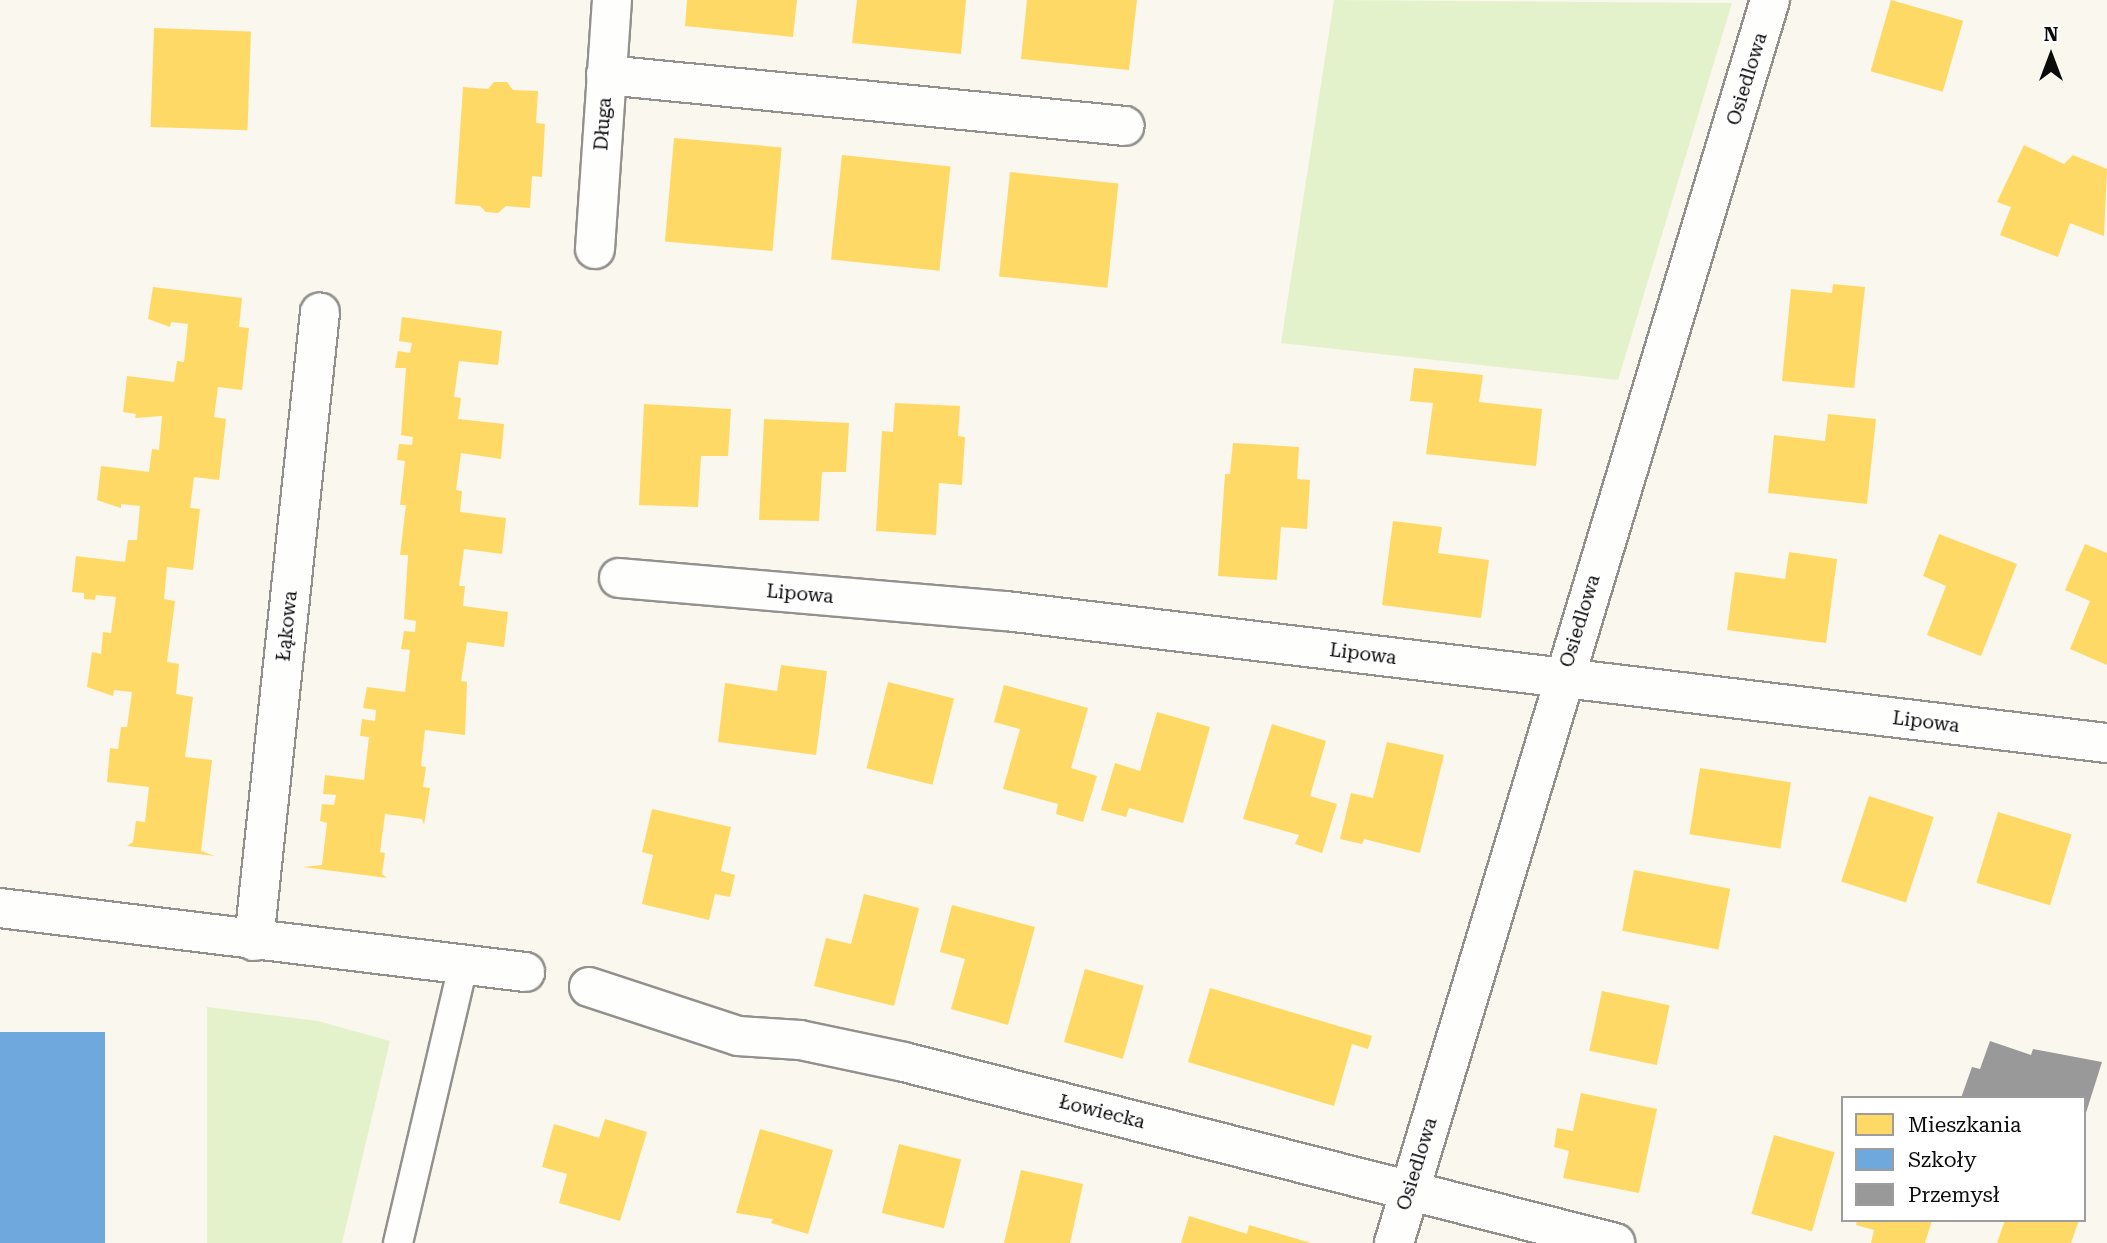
<!DOCTYPE html>
<html>
<head>
<meta charset="utf-8">
<style>
  body { margin:0 }
  #map { position:relative; width:2107px; height:1243px; overflow:hidden; background:#faf7ee; font-family:"Roboto Serif",serif }
  div>[style] { position:absolute }
  [style*='--x'] { left:calc(var(--x)*1px); top:calc(var(--y)*1px); width:calc(var(--w)*1px); rotate:calc(var(--a)*1deg) }
  .green>* { inset:0; background:#e4f2cb }
  .homes>* { inset:0; background:#ffd966; transform-origin:0 0 }
  .schools>* { inset:0; background:#6fa8dc; transform-origin:0 0 }
  .industry>* { inset:0; background:#999 }
  .roads { filter:drop-shadow(2px 0 #93918d) drop-shadow(-2px 0 #93918d) drop-shadow(0 2px #93918d) drop-shadow(0 -2px #93918d) }
  .lane>* { height:28px; margin:-14px; padding:0 14px; transform-origin:14px; border-radius:14px; background:#fefefc }
  .street>* { height:38px; margin:-19px; padding:0 19px; transform-origin:19px; border-radius:19px; background:#fefefc }
  span { translate:-50% -50%; white-space:nowrap; text-align:center; line-height:1.15; -webkit-text-stroke:7px #fff; paint-order:stroke }
  .street-label { font-size:19px; color:#0b0b0b }
  .legend { position:absolute; left:1841px; top:1096px; width:245px; height:126px; box-sizing:border-box; background:#fff; border:2px solid #9d9d9d; margin:0; padding:9px 12px; list-style:none; font-size:21px; color:#0b0b0b }
  .legend li { display:flex; align-items:center; gap:14px; height:35px }
  .legend b { width:35px; border:2px solid #9d9d9d }
  .north { position:absolute; left:2016px; top:21px; width:70px; height:70px; -webkit-text-stroke:5px #fff; paint-order:stroke; rotate:0deg; font-size:19px; font-weight:700; line-height:28px; text-align:center; color:#0b0b0b }
  .north::after { content:''; display:block; margin:auto; width:24px; height:32px; background:#0b0b0b; clip-path:polygon(50% 0,100% 100%,50% 72%,0 100%) }
</style>
</head>
<body>
<div id="map">
  <div class="green">
    <i style="clip-path:polygon(1334px 0,1732px 3px,1618px 380px,1281px 343px)"></i>
    <i style="clip-path:polygon(207px 1007px,318px 1021px,390px 1041px,342px 1243px,207px 1243px)"></i>
  </div>
  <div class="homes">
    <i style="clip-path:polygon(687px 0,797px 0,793px 37px,685px 26px)"></i>
    <i style="clip-path:polygon(857px 0,966px 0,961px 54px,852px 43px)"></i>
    <i style="clip-path:polygon(1027px 0,1137px 0,1129px 70px,1021px 59px)"></i>
    <i style="left:1891px;top:0;width:75px;height:74px;rotate:16deg"></i>
    <i style="left:154px;top:28px;width:97px;height:99px;rotate:2deg"></i>
    <i style="clip-path:polygon(494px 82px,507px 82px,513px 90px,538px 91px,536px 123px,545px 124px,542px 177px,532px 176px,530px 208px,506px 206px,498px 213px,486px 212px,480px 206px,455px 204px,463px 87px,488px 89px)"></i>
    <i style="left:674px;top:138px;width:108px;height:104px;rotate:5deg"></i>
    <i style="clip-path:polygon(2024px 145px,2064px 164px,2073px 155px,2107px 169px,2104px 236px,2070px 223px,2058px 257px,2000px 235px,2011px 207px,1997px 202px)"></i>
    <i style="left:842px;top:155px;width:109px;height:105px;rotate:6deg"></i>
    <i style="left:1010px;top:172px;width:109px;height:105px;rotate:6deg"></i>
    <i style="clip-path:polygon(1833px 284px,1865px 287px,1854px 388px,1782px 381px,1791px 289px,1832px 293px)"></i>
    <i style="clip-path:polygon(153px 287px,242px 298px,239px 327px,249px 328px,242px 390px,218px 387px,214px 417px,226px 419px,219px 480px,194px 477px,190px 508px,200px 509px,193px 570px,167px 567px,164px 599px,175px 601px,167px 662px,179px 664px,176px 694px,193px 697px,185px 757px,212px 760px,201px 851px,215px 856px,127px 846px,133px 842px,136px 821px,145px 822px,149px 787px,107px 782px,110px 748px,118px 749px,121px 727px,127px 727px,132px 692px,114px 690px,113px 696px,87px 687px,92px 652px,101px 654px,103px 632px,111px 633px,116px 597px,96px 595px,95px 600px,84px 599px,84px 593px,72px 592px,76px 556px,125px 562px,128px 540px,137px 540px,140px 506px,121px 504px,121px 508px,97px 500px,101px 466px,149px 472px,152px 449px,159px 450px,162px 416px,135px 418px,136px 414px,123px 412px,127px 376px,174px 382px,177px 361px,184px 362px,188px 324px,171px 322px,170px 327px,148px 319px)"></i>
    <i style="clip-path:polygon(402px 317px,502px 331px,498px 365px,459px 361px,454px 397px,461px 398px,458px 419px,504px 424px,501px 459px,461px 453px,456px 490px,462px 491px,460px 512px,506px 518px,502px 554px,464px 549px,459px 586px,465px 586px,463px 606px,508px 612px,504px 647px,467px 642px,461px 681px,467px 682px,465px 735px,425px 730px,421px 766px,426px 767px,423px 787px,430px 788px,424px 825px,422px 819px,385px 814px,380px 852px,385px 853px,382px 874px,387px 878px,303px 867px,322px 865px,327px 823px,320px 821px,322px 804px,334px 805px,336px 795px,323px 794px,325px 775px,364px 780px,369px 737px,360px 736px,362px 719px,375px 721px,376px 710px,363px 708px,367px 687px,405px 692px,410px 650px,401px 649px,404px 631px,415px 632px,416px 621px,404px 619px,408px 555px,400px 555px,406px 505px,400px 505px,405px 461px,397px 460px,399px 444px,412px 445px,413px 437px,401px 435px,406px 368px,395px 368px,398px 351px,410px 353px,412px 343px,399px 341px)"></i>
    <i style="clip-path:polygon(1414px 368px,1483px 375px,1479px 402px,1542px 409px,1536px 466px,1426px 454px,1433px 403px,1410px 401px)"></i>
    <i style="clip-path:polygon(895px 403px,960px 406px,958px 436px,965px 437px,962px 485px,939px 483px,936px 535px,876px 531px,882px 431px,893px 432px)"></i>
    <i style="clip-path:polygon(644px 404px,731px 409px,728px 456px,701px 456px,698px 507px,639px 505px)"></i>
    <i style="clip-path:polygon(1828px 414px,1876px 419px,1867px 504px,1768px 493px,1774px 435px,1825px 441px)"></i>
    <i style="clip-path:polygon(764px 419px,849px 423px,846px 472px,822px 472px,819px 521px,759px 520px)"></i>
    <i style="clip-path:polygon(1233px 443px,1299px 447px,1297px 479px,1310px 480px,1307px 529px,1281px 527px,1277px 580px,1218px 576px,1225px 474px,1230px 474px)"></i>
    <i style="clip-path:polygon(1393px 521px,1442px 527px,1438px 553px,1489px 560px,1481px 618px,1382px 605px)"></i>
    <i style="clip-path:polygon(1939px 534px,2017px 564px,1981px 656px,1927px 635px,1946px 586px,1923px 576px)"></i>
    <i style="clip-path:polygon(2085px 544px,2107px 553px,2107px 665px,2070px 649px,2090px 601px,2065px 590px)"></i>
    <i style="clip-path:polygon(1789px 552px,1837px 559px,1826px 643px,1727px 630px,1735px 572px,1785px 579px)"></i>
    <i style="clip-path:polygon(781px 665px,827px 671px,816px 755px,718px 742px,725px 683px,777px 691px)"></i>
    <i style="left:888px;top:682px;width:68px;height:89px;rotate:14deg"></i>
    <i style="clip-path:polygon(1004px 685px,1088px 708px,1071px 768px,1097px 776px,1083px 822px,1056px 814px,1058px 804px,1003px 789px,1020px 729px,994px 722px)"></i>
    <i style="clip-path:polygon(1157px 712px,1210px 727px,1183px 823px,1129px 808px,1126px 817px,1101px 810px,1115px 763px,1140px 771px)"></i>
    <i style="clip-path:polygon(1272px 724px,1326px 741px,1310px 796px,1337px 804px,1322px 853px,1295px 844px,1299px 835px,1243px 819px)"></i>
    <i style="clip-path:polygon(1387px 742px,1444px 755px,1420px 853px,1364px 839px,1362px 844px,1340px 839px,1351px 793px,1373px 798px)"></i>
    <i style="left:1700px;top:768px;width:92px;height:67px;rotate:9deg"></i>
    <i style="left:1869px;top:796px;width:68px;height:90px;rotate:18deg"></i>
    <i style="clip-path:polygon(652px 809px,731px 827px,721px 871px,735px 875px,730px 897px,715px 894px,709px 920px,642px 904px,653px 855px,642px 852px)"></i>
    <i style="left:1998px;top:812px;width:77px;height:74px;rotate:17deg"></i>
    <i style="left:1634px;top:870px;width:98px;height:62px;rotate:11deg"></i>
    <i style="clip-path:polygon(864px 894px,919px 908px,894px 1006px,814px 986px,826px 938px,851px 944px)"></i>
    <i style="clip-path:polygon(952px 905px,1035px 927px,1008px 1025px,951px 1009px,965px 959px,940px 952px)"></i>
    <i style="left:1085px;top:969px;width:61px;height:76px;rotate:16deg"></i>
    <i style="clip-path:polygon(1210px 988px,1372px 1036px,1368px 1049px,1352px 1044px,1334px 1106px,1188px 1062px)"></i>
    <i style="left:1602px;top:991px;width:69px;height:61px;rotate:12deg"></i>
    <i style="clip-path:polygon(1581px 1093px,1657px 1109px,1639px 1193px,1563px 1178px,1569px 1151px,1554px 1147px,1557px 1128px,1573px 1131px)"></i>
    <i style="clip-path:polygon(605px 1119px,647px 1132px,620px 1221px,559px 1203px,567px 1174px,542px 1167px,554px 1124px,599px 1138px)"></i>
    <i style="clip-path:polygon(760px 1129px,833px 1150px,808px 1234px,771px 1223px,773px 1219px,736px 1213px)"></i>
    <i style="left:1774px;top:1135px;width:63px;height:82px;rotate:16deg"></i>
    <i style="left:899px;top:1144px;width:64px;height:71px;rotate:14deg"></i>
    <i style="clip-path:polygon(1021px 1170px,1083px 1184px,1070px 1243px,1004px 1243px)"></i>
    <i style="clip-path:polygon(1189px 1216px,1247px 1234px,1249px 1225px,1311px 1243px,1181px 1243px)"></i>
    <i style="clip-path:polygon(1857px 1220px,1932px 1220px,1925px 1243px,1871px 1243px,1874px 1230px,1856px 1225px)"></i>
    <i style="clip-path:polygon(2005px 1220px,2079px 1220px,2071px 1243px,1997px 1243px)"></i>
  </div>
  <div class="schools">
    <i style="left:105px;top:1032px;width:211px;height:105px;rotate:90deg"></i>
  </div>
  <div class="industry">
    <i style="clip-path:polygon(1990px 1041px,2031px 1055px,2033px 1049px,2102px 1062px,2085px 1116px,2084px 1098px,1961px 1098px,1972px 1067px,1980px 1069px)"></i>
  </div>
  <div class="roads">
    <div class="lane">
      <i style="--x:398;--y:1243;--w:285;--a:-76.8"></i>
    </div>
    <div class="street">
      <i style="--x:606;--y:75;--w:521;--a:5.61"></i>
      <i style="--x:595;--y:249;--w:250;--a:-86.1"></i>
      <i style="--x:619;--y:578;--w:388;--a:4.9"></i>
      <i style="--x:1006;--y:611;--w:1109;--a:6.84"></i>
      <i style="--x:0;--y:908;--w:529;--a:6.95"></i>
      <i style="--x:254;--y:941;--w:632;--a:-84.01"></i>
      <i style="--x:589;--y:987;--w:157;--a:18.2"></i>
      <i style="--x:738;--y:1036;--w:62;--a:3.7"></i>
      <i style="--x:800;--y:1040;--w:106;--a:11.9"></i>
      <i style="--x:904;--y:1062;--w:734;--a:14.28"></i>
      <i style="--x:1394;--y:1243;--w:1299;--a:-73.17"></i>
    </div>
  </div>
  <div class="street-label">
    <span style="left:1747px;top:79px;rotate:-73deg">Osiedlowa</span>
    <span style="left:603px;top:124px;rotate:-86deg">Długa</span>
    <span style="left:800px;top:594px;rotate:5deg">Lipowa</span>
    <span style="left:1580px;top:621px;rotate:-73deg">Osiedlowa</span>
    <span style="left:287px;top:626px;rotate:-84deg">Łąkowa</span>
    <span style="left:1363px;top:654px;rotate:7deg">Lipowa</span>
    <span style="left:1926px;top:722px;rotate:7deg">Lipowa</span>
    <span style="left:1102px;top:1112px;rotate:14deg">Łowiecka</span>
    <span style="left:1417px;top:1164px;rotate:-73deg">Osiedlowa</span>
  </div>
  <ul class="legend">
  <li><b style="height:19px;background:#ffd966"></b>Mieszkania</li>
  <li><b style="height:19px;background:#6fa8dc"></b>Szkoły</li>
  <li><b style="height:19px;background:#999"></b>Przemysł</li>
  </ul>
  <div class="north">N</div>
</div>
</body>
</html>
